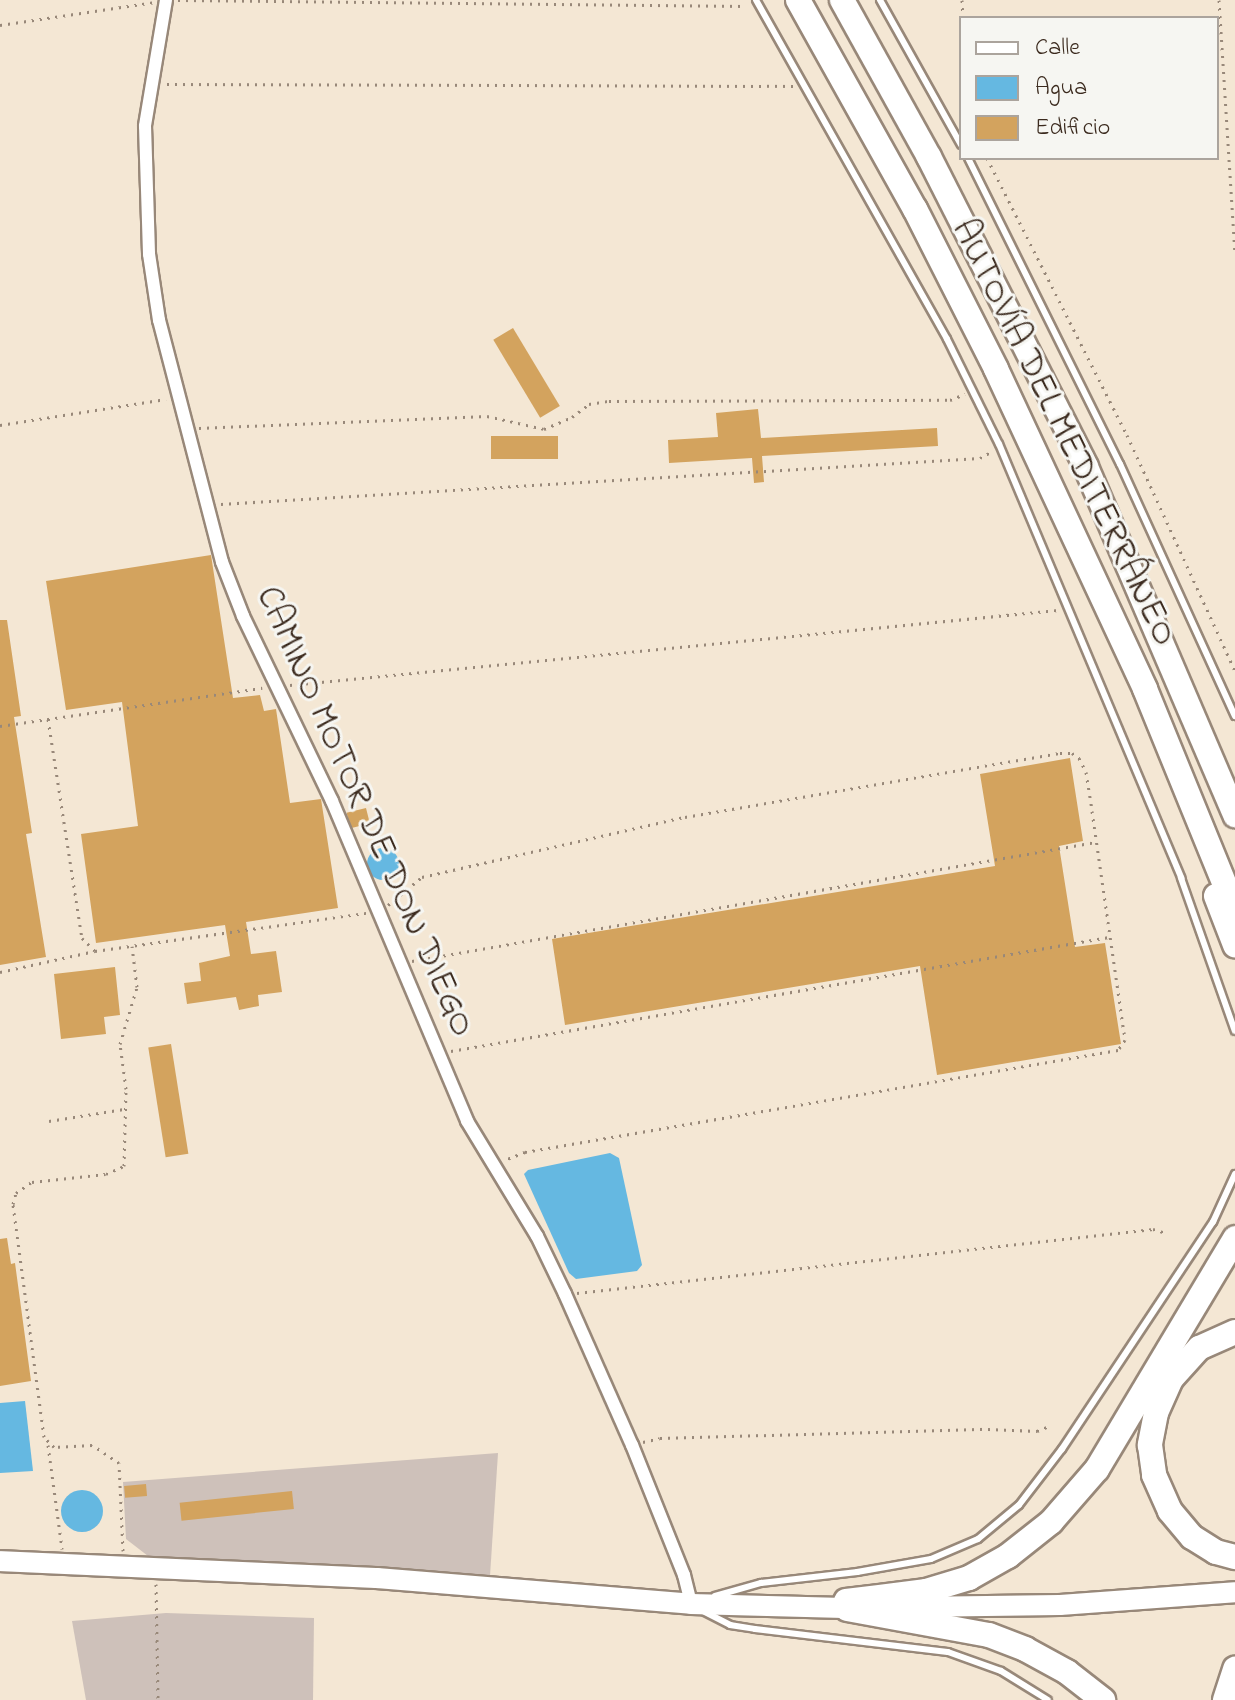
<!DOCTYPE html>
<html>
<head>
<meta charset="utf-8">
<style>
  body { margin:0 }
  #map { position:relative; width:1235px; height:1700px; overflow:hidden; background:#f4e7d4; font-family:"Indie Flower",sans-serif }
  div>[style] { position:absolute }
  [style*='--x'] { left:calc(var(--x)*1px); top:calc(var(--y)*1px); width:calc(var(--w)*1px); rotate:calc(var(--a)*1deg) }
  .industrial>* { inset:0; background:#cec1ba }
  .water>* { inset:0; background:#65b8e1 }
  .round { border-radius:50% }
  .building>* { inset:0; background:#d3a35e; transform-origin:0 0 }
  .path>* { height:3px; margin-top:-1.5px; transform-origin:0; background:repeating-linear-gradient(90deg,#988879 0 2px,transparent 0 8px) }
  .roads { filter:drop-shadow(2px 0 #988879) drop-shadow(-2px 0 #988879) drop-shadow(0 2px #988879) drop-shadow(0 -2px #988879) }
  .service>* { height:6px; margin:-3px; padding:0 3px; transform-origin:3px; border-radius:3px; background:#fff }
  .minor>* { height:12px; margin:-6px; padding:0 6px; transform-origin:6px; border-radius:6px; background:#fff }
  .primary>* { height:20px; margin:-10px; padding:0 10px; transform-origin:10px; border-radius:10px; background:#fff }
  .motorway>* { height:24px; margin:-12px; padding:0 12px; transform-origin:12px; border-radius:12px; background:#fff }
  span { translate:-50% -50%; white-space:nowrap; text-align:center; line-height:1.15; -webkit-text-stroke:6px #f6f6f2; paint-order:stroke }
  .street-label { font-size:36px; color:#3b2a1e }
  .legend { position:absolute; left:959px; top:16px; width:260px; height:144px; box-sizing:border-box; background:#f6f6f2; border:2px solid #aba49d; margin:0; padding:10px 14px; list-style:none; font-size:24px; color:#3b2a1e }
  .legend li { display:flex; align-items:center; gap:16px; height:40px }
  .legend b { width:40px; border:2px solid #aba49d }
</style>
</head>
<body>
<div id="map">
  <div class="industrial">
    <i style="clip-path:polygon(498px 1453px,490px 1576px,148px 1556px,126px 1539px,123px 1482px)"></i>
    <i style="clip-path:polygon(166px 1613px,314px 1618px,313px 1700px,86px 1700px,72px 1621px)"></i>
  </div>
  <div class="water">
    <i class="round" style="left:367px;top:848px;width:32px;height:32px"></i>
    <i style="clip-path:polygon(610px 1153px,619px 1158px,642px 1265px,637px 1271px,576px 1279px,569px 1273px,524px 1174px,528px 1170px)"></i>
    <i style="clip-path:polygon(25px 1401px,33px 1471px,0 1473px,0 1403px)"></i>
    <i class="round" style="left:61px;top:1490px;width:42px;height:42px"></i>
  </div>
  <div class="building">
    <i style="left:513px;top:328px;width:91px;height:23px;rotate:59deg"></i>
    <i style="clip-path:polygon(758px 409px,761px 438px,937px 428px,938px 446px,762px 456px,764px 482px,754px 483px,752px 458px,669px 463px,668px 440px,718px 437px,716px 413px)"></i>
    <i style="left:558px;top:436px;width:23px;height:67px;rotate:90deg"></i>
    <i style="clip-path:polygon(211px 555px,233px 698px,260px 695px,264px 711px,276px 709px,290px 803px,321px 799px,338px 908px,246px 922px,251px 954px,276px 951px,282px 992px,258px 995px,259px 1006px,239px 1010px,236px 997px,187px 1004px,184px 983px,201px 981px,199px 963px,230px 956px,225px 925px,96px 943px,81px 834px,138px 826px,122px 702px,66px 710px,46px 581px)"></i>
    <i style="clip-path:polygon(0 620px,7px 620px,21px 716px,14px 717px,32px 833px,26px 834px,46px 957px,0 965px)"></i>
    <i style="clip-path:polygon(1070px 758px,1083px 841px,1059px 846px,1075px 947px,1105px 943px,1121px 1044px,937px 1075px,920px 966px,565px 1025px,552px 939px,995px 866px,980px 774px)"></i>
    <i style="left:366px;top:808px;width:16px;height:20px;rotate:76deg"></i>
    <i style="clip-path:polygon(115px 967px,120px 1015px,104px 1017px,106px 1034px,61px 1039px,54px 974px)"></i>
    <i style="left:171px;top:1044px;width:111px;height:23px;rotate:81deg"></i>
    <i style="clip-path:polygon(7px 1238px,11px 1264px,15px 1263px,31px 1381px,0 1386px,0 1239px)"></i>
    <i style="left:146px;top:1484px;width:12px;height:22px;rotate:85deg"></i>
    <i style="left:292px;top:1491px;width:18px;height:113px;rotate:84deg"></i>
  </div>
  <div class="path">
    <i style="--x:178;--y:0;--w:568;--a:0.61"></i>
    <i style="--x:962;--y:0;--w:18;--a:87"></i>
    <i style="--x:1219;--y:0;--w:253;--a:86.4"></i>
    <i style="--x:0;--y:25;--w:157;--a:-8.4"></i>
    <i style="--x:167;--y:84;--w:628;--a:0.18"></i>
    <i style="--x:987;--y:158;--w:310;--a:63.2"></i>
    <i style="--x:1127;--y:435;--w:260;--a:65.4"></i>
    <i style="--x:0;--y:425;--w:168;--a:-8.9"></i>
    <i style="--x:199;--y:428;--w:288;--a:-2.4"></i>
    <i style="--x:487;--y:416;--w:58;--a:12.8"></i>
    <i style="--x:544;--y:429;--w:30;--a:-23"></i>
    <i style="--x:572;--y:417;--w:21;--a:-37"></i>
    <i style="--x:589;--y:404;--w:20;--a:-9"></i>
    <i style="--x:609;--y:401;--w:341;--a:-0.2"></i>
    <i style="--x:950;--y:400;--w:16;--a:-22"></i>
    <i style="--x:221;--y:504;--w:760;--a:-3.47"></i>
    <i style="--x:980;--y:458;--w:13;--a:-29"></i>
    <i style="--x:290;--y:685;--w:772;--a:-5.58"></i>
    <i style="--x:48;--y:719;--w:222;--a:81.2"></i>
    <i style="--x:82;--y:938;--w:18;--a:45"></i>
    <i style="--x:0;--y:726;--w:265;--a:-8.3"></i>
    <i style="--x:388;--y:905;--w:44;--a:-39.5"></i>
    <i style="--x:422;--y:877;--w:270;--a:-12.9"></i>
    <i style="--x:685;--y:817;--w:380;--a:-9.7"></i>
    <i style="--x:1060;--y:753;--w:12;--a:0"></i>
    <i style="--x:1072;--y:753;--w:9;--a:36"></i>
    <i style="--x:1079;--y:758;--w:16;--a:63"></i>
    <i style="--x:1086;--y:772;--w:39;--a:81"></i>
    <i style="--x:1092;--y:811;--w:223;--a:81.8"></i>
    <i style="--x:1124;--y:1032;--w:8;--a:83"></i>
    <i style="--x:1125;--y:1040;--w:12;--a:125"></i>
    <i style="--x:1118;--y:1050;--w:602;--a:170.24"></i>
    <i style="--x:525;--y:1152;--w:19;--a:159"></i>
    <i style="--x:412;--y:961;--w:694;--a:-9.87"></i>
    <i style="--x:0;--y:972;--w:97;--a:-12.5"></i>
    <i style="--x:95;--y:951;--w:274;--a:-8"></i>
    <i style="--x:451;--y:1051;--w:668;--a:-9.83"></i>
    <i style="--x:49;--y:1121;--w:76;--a:-9.1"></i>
    <i style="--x:577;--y:1293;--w:580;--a:-6.34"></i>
    <i style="--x:1153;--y:1229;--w:14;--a:17"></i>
    <i style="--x:643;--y:1442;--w:17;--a:-13"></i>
    <i style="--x:660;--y:1438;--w:328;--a:-1.6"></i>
    <i style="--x:988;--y:1429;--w:49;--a:2.3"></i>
    <i style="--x:1037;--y:1431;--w:11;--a:-22"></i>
    <i style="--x:48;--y:1445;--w:105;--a:82.3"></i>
    <i style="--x:123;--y:1551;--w:88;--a:-92.6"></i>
    <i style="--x:119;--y:1463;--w:32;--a:-146"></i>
    <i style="--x:92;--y:1445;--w:38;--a:177"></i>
    <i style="--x:54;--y:1447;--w:14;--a:-135"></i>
    <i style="--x:44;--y:1437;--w:235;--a:-97.6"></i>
    <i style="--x:13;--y:1204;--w:11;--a:-75"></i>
    <i style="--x:16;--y:1193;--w:19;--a:-35"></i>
    <i style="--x:32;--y:1182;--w:74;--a:-6.2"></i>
    <i style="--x:106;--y:1174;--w:20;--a:-24"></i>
    <i style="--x:124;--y:1166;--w:77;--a:-88.5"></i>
    <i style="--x:126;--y:1089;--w:45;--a:-97.6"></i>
    <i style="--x:120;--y:1044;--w:59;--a:-73.4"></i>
    <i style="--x:137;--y:987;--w:41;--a:-97"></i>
    <i style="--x:156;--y:1584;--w:116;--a:89"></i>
  </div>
  <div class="roads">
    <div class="service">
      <i style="--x:756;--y:0;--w:389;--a:60.6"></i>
      <i style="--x:947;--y:339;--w:117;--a:63.7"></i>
      <i style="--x:999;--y:444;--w:471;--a:67.2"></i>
      <i style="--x:1181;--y:878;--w:162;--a:70.6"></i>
      <i style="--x:880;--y:0;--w:166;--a:60.8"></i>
      <i style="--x:968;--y:158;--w:342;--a:63.6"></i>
      <i style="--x:1120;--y:464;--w:277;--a:65.5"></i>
      <i style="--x:715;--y:1596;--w:48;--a:-15.8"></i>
      <i style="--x:761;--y:1583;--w:97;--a:-6.5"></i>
      <i style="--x:857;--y:1572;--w:75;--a:-10"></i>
      <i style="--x:931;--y:1559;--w:51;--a:-23.1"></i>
      <i style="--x:978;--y:1539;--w:53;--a:-39.7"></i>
      <i style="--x:1019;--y:1505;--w:71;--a:-52.5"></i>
      <i style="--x:1062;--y:1449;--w:273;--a:-56.4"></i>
      <i style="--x:1213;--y:1222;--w:53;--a:-65.4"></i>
      <i style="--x:701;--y:1610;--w:33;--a:27"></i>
      <i style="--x:730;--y:1625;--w:25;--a:9"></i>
      <i style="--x:755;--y:1629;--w:194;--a:6.8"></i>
      <i style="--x:948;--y:1652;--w:56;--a:19.7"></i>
      <i style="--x:1001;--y:1671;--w:55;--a:31.7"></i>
    </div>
    <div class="minor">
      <i style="--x:166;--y:0;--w:128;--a:99.5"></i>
      <i style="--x:145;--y:126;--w:128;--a:88.2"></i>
      <i style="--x:149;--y:254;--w:67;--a:81.4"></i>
      <i style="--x:159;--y:320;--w:250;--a:75.4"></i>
      <i style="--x:222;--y:562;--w:58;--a:68.7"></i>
      <i style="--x:243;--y:616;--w:205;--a:64.3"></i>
      <i style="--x:332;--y:801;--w:347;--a:67.1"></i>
      <i style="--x:467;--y:1121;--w:135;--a:58.7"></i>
      <i style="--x:537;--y:1236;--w:64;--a:64.2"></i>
      <i style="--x:565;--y:1294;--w:165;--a:66.1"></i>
      <i style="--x:632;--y:1445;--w:140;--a:68.2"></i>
      <i style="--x:684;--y:1575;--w:30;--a:76"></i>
    </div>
    <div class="primary">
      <i style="--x:0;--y:1561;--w:377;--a:2.6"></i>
      <i style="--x:377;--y:1578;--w:315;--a:4.7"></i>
      <i style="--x:691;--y:1604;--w:153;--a:1.5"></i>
      <i style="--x:844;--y:1608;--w:216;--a:-0.8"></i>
      <i style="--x:1060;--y:1605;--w:175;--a:-4.2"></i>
    </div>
    <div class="motorway">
      <i style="--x:798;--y:0;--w:240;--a:60.8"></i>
      <i style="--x:915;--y:209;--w:179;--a:63.1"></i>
      <i style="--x:996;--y:369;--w:353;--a:65"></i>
      <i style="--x:1145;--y:689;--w:239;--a:67.8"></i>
      <i style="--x:842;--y:0;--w:179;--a:61"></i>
      <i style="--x:929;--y:157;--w:347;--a:63.1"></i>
      <i style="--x:1086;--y:467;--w:379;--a:66.8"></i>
      <i style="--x:1216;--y:896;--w:53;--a:68.8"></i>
      <i style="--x:1235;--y:1332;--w:39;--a:156"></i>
      <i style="--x:1199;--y:1348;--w:42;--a:132.1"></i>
      <i style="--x:1171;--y:1379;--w:37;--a:114"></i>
      <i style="--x:1156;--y:1413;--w:33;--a:101"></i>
      <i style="--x:1150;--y:1445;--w:30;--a:82"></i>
      <i style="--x:1154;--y:1475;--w:39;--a:66"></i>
      <i style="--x:1170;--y:1511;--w:34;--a:50"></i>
      <i style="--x:1192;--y:1537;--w:28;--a:32"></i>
      <i style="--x:1216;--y:1552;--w:20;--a:15"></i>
      <i style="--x:846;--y:1601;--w:81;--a:-7.1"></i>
      <i style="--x:926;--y:1591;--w:45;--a:-16.8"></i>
      <i style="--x:969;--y:1578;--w:45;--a:-29.4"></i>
      <i style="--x:1008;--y:1556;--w:55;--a:-38.3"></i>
      <i style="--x:1051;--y:1522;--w:70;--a:-49"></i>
      <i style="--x:1097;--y:1469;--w:269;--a:-59.1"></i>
      <i style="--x:847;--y:1609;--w:144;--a:10.4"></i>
      <i style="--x:989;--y:1635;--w:39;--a:21"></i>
      <i style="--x:1025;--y:1649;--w:48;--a:28.7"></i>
      <i style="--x:1067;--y:1672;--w:46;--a:37.9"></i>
      <i style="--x:1225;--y:1700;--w:33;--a:-72"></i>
    </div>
  </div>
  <div class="street-label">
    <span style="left:1063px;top:433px;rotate:64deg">AUTOVÍA DEL MEDITERRÁNEO</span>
    <span style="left:364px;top:812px;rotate:66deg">CAMINO MOTOR DE DON DIEGO</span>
  </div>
  <ul class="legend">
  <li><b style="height:10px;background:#fff"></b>Calle</li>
  <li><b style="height:22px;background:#65b8e1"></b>Agua</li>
  <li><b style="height:22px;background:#d3a35e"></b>Edificio</li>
  </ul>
</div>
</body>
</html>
